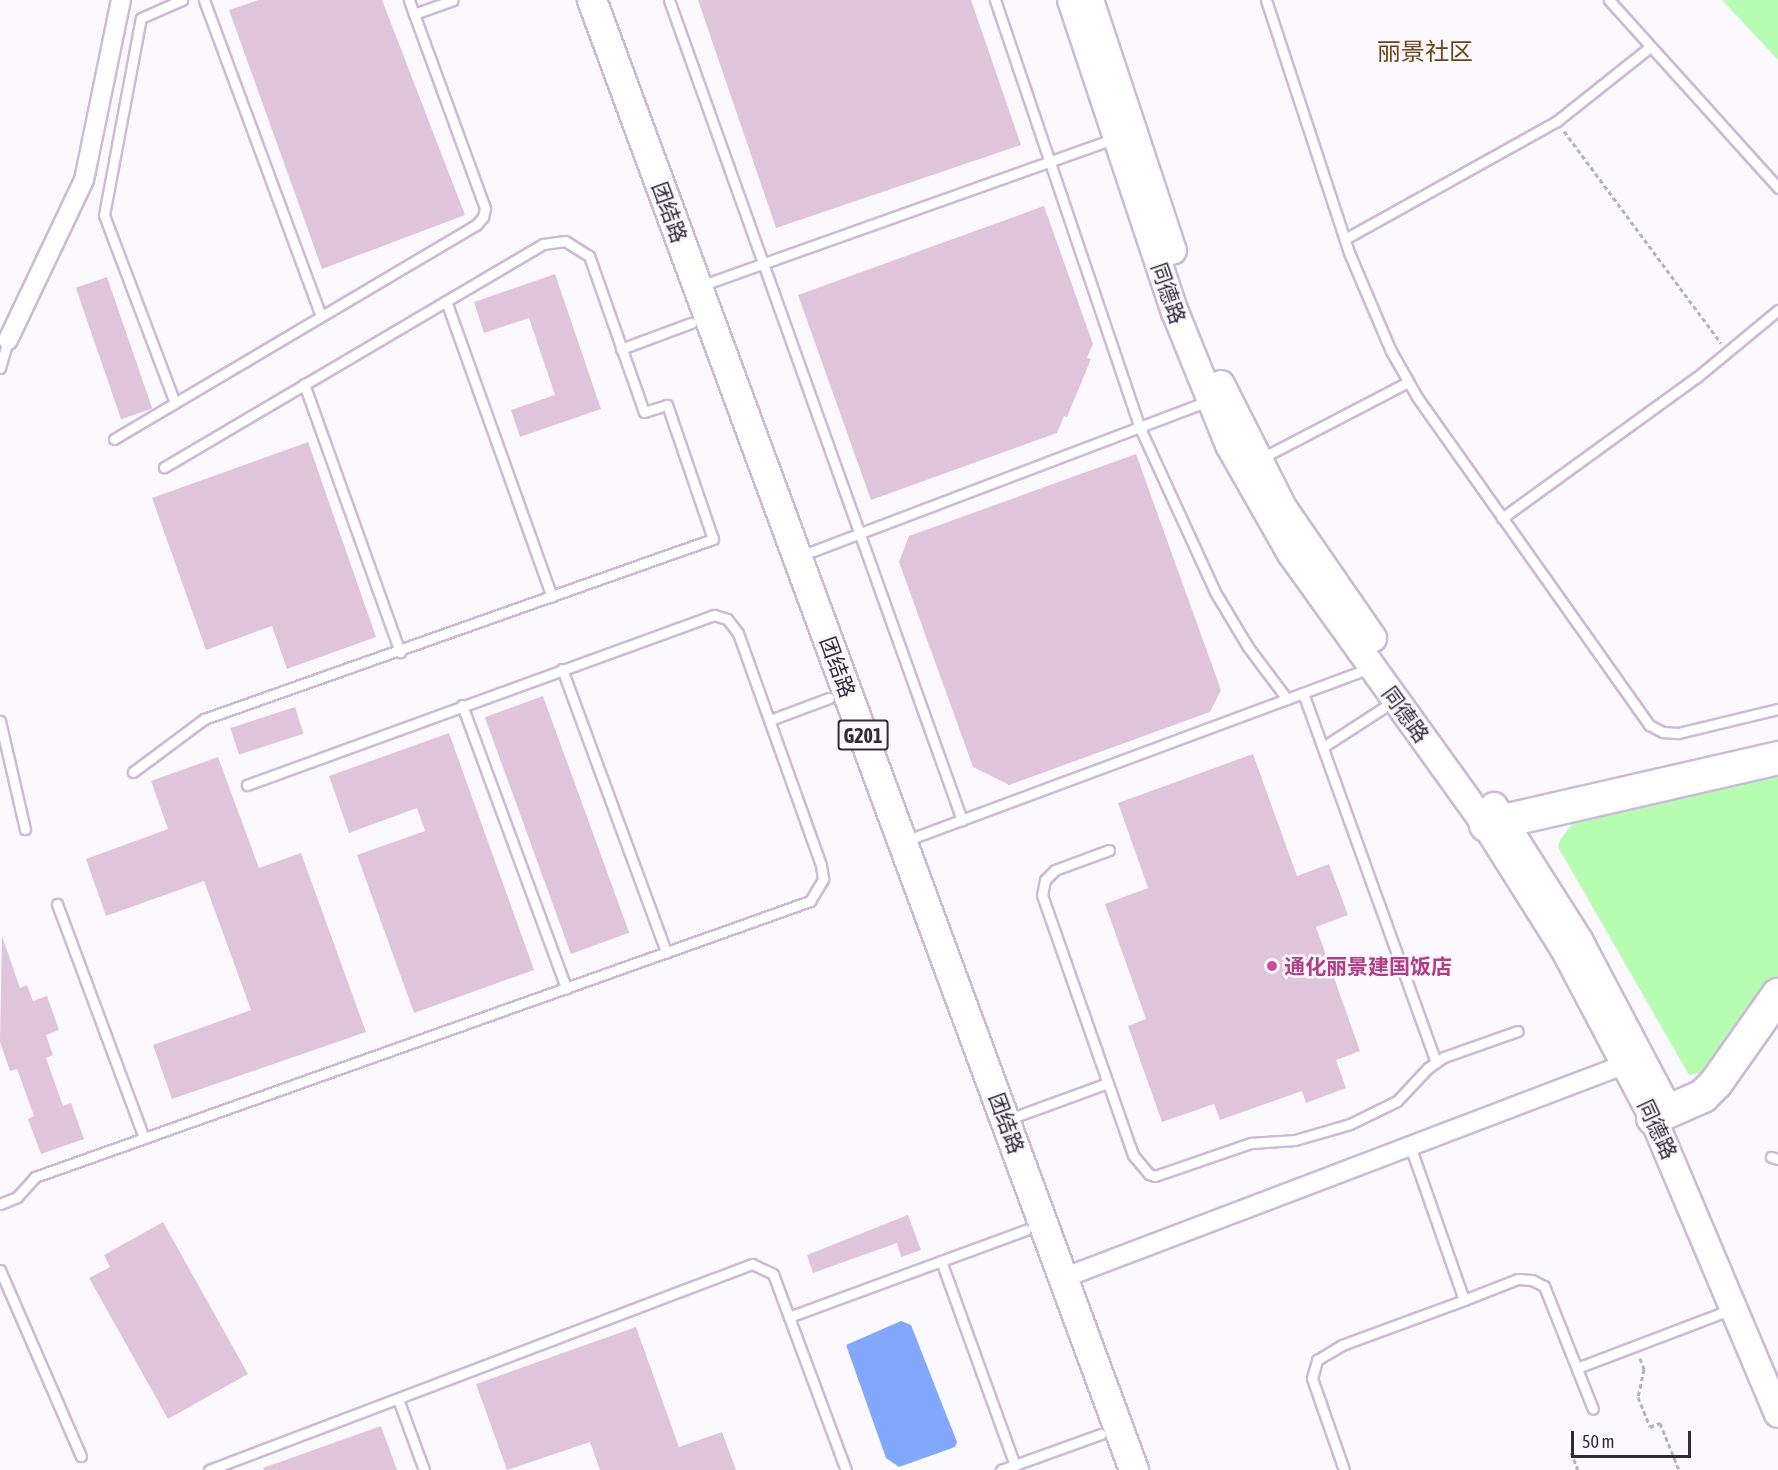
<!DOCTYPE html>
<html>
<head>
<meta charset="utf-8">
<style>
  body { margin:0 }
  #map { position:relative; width:1778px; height:1470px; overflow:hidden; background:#fbf8fe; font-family:"Asap Condensed","Noto Sans SC",sans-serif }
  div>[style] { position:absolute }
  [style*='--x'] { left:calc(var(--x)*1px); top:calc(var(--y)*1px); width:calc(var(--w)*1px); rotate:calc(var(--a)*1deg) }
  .green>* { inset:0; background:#b6fdb2 }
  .water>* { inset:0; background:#82a8fd }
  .building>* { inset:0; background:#e0c4dc; transform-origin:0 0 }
  .path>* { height:3px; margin-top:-1.5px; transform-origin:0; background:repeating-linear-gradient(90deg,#b7b3bb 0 4.5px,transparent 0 7.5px) }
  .roads { filter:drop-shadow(2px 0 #cbbbd9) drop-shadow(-2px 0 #cbbbd9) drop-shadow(0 2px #cbbbd9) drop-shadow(0 -2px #cbbbd9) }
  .service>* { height:9px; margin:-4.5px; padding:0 4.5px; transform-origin:4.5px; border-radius:4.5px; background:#fff }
  .minor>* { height:18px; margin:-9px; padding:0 9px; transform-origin:9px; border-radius:9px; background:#fff }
  .secondary>* { height:26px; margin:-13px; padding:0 13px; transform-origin:13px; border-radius:13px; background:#fff }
  .trunk>* { height:28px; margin:-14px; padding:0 14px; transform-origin:14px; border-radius:14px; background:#fff }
  .motorway>* { height:32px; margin:-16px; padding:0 16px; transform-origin:16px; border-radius:16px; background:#fff }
  .dots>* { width:16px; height:16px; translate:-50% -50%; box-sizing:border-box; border:3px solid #fbf8fe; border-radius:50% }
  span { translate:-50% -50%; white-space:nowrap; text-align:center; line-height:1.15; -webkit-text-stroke:5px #fbf8fe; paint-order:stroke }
  .shield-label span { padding:2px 4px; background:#fbf8fe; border:2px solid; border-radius:4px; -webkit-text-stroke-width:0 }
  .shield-label { font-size:20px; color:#312b37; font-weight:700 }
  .street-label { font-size:21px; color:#312b37 }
  .hotel-label { font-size:21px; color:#b23c85; font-weight:700 }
  .left { translate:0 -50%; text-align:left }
  .quarter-label { font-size:24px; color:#6c4517 }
  .scale { position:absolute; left:1571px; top:1431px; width:120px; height:27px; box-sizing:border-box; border:3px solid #312b37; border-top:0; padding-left:8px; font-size:18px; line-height:21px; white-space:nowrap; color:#312b37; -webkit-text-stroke:4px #fbf8fe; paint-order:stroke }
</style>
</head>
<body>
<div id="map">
  <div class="green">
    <i style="clip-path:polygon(1722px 0,1778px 0,1778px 60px)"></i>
    <i style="clip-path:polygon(1778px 772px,1778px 978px,1725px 1061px,1711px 1071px,1689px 1075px,1558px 847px,1560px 840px,1575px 820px)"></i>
  </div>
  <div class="water">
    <i style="clip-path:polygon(901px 1321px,911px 1325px,957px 1442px,955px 1447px,899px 1467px,886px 1458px,846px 1345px)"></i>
  </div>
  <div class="building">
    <i style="clip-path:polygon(258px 0,382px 0,465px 215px,322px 269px,229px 10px)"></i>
    <i style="clip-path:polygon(698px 0,971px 0,1021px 145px,776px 228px)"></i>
    <i style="clip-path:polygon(1044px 206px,1093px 344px,1087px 358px,1091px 359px,1067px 417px,1064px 416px,1057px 433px,871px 500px,798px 295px)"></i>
    <i style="clip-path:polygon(555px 274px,601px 409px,520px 437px,511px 410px,555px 395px,529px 318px,484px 333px,474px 302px)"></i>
    <i style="left:107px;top:277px;width:139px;height:33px;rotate:71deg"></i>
    <i style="clip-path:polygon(308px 442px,376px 637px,287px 669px,272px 626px,206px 650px,152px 498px)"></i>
    <i style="clip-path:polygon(1136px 454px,1221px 690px,1210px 712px,1009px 785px,973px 767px,899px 562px,909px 536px)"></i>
    <i style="left:543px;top:696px;width:252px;height:62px;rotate:70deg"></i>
    <i style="left:295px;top:707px;width:28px;height:68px;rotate:72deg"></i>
    <i style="clip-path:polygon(449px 733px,534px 970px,414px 1013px,357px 855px,425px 831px,417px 808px,349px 833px,329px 776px)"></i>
    <i style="clip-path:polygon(1253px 754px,1297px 876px,1329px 864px,1348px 915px,1316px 927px,1360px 1051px,1336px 1060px,1346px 1088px,1306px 1103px,1302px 1091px,1220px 1120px,1214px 1104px,1162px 1122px,1128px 1026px,1146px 1019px,1105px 904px,1148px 888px,1118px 803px)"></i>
    <i style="clip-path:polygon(218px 757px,259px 868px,301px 853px,366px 1032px,172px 1099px,153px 1045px,251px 1010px,204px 881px,106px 916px,86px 859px,168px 829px,151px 781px)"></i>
    <i style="clip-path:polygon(2px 936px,20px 988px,27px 985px,33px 1001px,47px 996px,59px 1030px,46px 1035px,53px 1055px,46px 1058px,63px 1106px,71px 1103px,84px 1139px,41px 1154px,28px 1119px,34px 1116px,17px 1069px,10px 1071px,0 1042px)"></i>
    <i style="clip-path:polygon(908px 1215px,921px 1250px,901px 1257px,897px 1243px,813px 1273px,807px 1255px)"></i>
    <i style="clip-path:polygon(163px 1222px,248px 1374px,168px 1419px,89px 1278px,110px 1267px,104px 1255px)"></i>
    <i style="clip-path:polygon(636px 1327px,679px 1447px,722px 1432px,736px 1470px,600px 1470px,590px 1442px,507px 1470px,476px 1384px)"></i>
    <i style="clip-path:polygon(381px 1426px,397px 1470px,264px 1470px,263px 1468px)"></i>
  </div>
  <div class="path">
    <i style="--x:1564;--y:131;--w:264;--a:53.5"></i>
    <i style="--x:1640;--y:1358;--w:12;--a:70"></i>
    <i style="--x:1644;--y:1369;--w:29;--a:102"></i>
    <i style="--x:1638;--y:1397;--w:32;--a:68"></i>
    <i style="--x:1650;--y:1427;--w:11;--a:-22"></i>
    <i style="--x:1660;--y:1423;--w:51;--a:68"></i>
    <i style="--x:1571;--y:1452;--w:19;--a:69"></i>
  </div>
  <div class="roads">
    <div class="service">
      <i style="--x:204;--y:0;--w:337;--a:69.7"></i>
      <i style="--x:669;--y:0;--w:871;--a:70.34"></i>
      <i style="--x:995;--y:0;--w:452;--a:71.3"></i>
      <i style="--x:1140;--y:428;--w:180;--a:65.4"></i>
      <i style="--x:1215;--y:592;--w:64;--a:59"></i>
      <i style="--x:1248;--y:647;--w:65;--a:53.1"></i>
      <i style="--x:1266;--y:0;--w:268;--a:71.8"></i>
      <i style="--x:1350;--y:255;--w:104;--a:66.9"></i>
      <i style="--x:1391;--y:351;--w:53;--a:60.5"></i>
      <i style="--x:1417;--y:397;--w:402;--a:54.7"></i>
      <i style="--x:1649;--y:725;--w:16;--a:27"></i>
      <i style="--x:1663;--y:732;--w:15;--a:4"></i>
      <i style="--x:1678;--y:733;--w:103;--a:-13.5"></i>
      <i style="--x:1609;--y:0;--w:253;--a:48"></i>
      <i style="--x:414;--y:14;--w:41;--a:-19.7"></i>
      <i style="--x:1345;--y:239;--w:243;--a:-29.1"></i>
      <i style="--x:1557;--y:121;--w:119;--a:-38.5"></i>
      <i style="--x:700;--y:286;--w:442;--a:-19.6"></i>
      <i style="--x:446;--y:301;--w:314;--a:70.3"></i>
      <i style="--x:621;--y:349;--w:75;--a:-20.4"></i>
      <i style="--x:0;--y:368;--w:29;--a:-74"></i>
      <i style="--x:304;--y:384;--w:285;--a:70.3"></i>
      <i style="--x:175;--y:403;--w:201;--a:-110.7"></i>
      <i style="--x:104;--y:215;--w:200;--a:-79.4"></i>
      <i style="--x:141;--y:18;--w:45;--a:-23.7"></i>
      <i style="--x:114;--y:439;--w:421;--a:-30.6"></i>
      <i style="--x:476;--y:225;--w:11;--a:-49"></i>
      <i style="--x:483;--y:217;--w:9;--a:-77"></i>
      <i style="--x:485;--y:208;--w:221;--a:-110.1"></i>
      <i style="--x:1262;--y:458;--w:165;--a:-27.5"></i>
      <i style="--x:1502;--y:518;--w:241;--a:-35.9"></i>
      <i style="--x:1697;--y:377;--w:105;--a:-39.6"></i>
      <i style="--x:800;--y:556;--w:437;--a:-20.8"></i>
      <i style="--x:562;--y:669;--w:302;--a:69.8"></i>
      <i style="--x:1303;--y:693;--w:392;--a:70.2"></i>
      <i style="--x:462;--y:705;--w:302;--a:69.8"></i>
      <i style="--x:770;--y:720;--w:63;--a:-20.4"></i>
      <i style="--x:0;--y:721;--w:111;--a:77"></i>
      <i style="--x:1323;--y:747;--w:85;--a:-32.9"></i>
      <i style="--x:133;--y:772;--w:89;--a:-36.7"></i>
      <i style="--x:204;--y:719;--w:540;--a:-19.48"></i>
      <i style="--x:713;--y:539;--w:142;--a:-108.9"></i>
      <i style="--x:667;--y:405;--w:24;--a:163"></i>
      <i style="--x:644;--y:412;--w:165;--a:-109.4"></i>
      <i style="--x:589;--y:256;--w:28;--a:-148"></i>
      <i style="--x:565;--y:241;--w:22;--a:172"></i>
      <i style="--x:543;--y:244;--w:440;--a:149.5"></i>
      <i style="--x:905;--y:841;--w:496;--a:-20.4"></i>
      <i style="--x:1109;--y:850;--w:58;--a:159.7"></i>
      <i style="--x:1055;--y:870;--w:14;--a:135"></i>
      <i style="--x:1045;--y:880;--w:15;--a:101"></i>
      <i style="--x:1042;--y:895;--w:275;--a:70.7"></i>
      <i style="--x:1133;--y:1155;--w:25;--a:50"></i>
      <i style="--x:1149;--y:1174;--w:6;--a:18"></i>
      <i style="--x:1155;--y:1176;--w:102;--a:-19"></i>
      <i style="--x:1251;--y:1143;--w:44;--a:-3.9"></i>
      <i style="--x:1295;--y:1140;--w:57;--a:-16.2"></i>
      <i style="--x:1350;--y:1124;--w:52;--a:-26.1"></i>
      <i style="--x:1397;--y:1101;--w:45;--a:-46.8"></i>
      <i style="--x:1428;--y:1068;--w:19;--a:-35"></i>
      <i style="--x:1444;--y:1057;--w:78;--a:-19.4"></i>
      <i style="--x:57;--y:904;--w:250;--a:69.6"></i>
      <i style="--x:1009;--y:1119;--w:105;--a:-20"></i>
      <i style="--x:1771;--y:1157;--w:7;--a:16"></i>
      <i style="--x:0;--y:1204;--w:18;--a:-22"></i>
      <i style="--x:17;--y:1197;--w:27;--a:-48"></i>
      <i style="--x:35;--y:1177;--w:823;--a:-19.6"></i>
      <i style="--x:810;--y:901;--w:26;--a:-59"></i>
      <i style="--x:823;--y:879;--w:14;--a:-98"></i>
      <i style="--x:821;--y:865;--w:246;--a:-109.7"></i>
      <i style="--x:738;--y:633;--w:18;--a:-128"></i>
      <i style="--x:727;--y:619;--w:14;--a:-163"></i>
      <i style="--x:714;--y:615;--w:497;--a:160"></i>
      <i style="--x:941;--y:1261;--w:217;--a:70.1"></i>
      <i style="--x:0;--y:1270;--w:203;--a:66.5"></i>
      <i style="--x:1464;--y:1300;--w:58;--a:-21.3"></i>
      <i style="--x:1518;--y:1279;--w:14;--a:4"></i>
      <i style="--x:1532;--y:1280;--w:13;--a:27"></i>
      <i style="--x:1544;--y:1286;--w:132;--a:68.3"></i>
      <i style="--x:789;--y:1317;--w:252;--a:-20.2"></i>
      <i style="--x:1577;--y:1368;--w:166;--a:-20.8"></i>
      <i style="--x:398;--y:1399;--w:76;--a:69.9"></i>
      <i style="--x:209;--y:1470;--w:581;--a:-20.78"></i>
      <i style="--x:752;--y:1264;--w:23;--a:25"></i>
      <i style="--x:773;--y:1274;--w:209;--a:69.6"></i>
      <i style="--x:1001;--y:1470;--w:106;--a:-19.8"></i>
      <i style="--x:1344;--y:1470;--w:97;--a:-109.2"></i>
      <i style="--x:1312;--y:1378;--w:19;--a:-74"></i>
      <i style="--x:1317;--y:1360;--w:29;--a:-31"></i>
      <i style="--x:1342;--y:1345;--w:130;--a:-20.2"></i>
      <i style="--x:1464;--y:1300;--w:163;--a:-109.3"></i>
    </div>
    <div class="minor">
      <i style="--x:8;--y:340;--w:177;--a:-64.6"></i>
      <i style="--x:84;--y:180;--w:184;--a:-78.4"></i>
      <i style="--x:1063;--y:1278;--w:602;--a:-20.81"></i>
    </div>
    <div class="secondary">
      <i style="--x:1071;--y:0;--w:329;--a:71.6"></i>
      <i style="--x:1175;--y:312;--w:144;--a:67.9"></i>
      <i style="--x:1229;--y:445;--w:125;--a:60.4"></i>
      <i style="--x:1291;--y:554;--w:340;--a:54.3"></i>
      <i style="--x:1489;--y:830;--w:141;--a:57.8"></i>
      <i style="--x:1564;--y:949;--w:191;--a:62.2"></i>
      <i style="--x:1653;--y:1118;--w:321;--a:67.1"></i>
      <i style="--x:1090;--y:0;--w:264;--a:71.7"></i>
      <i style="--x:1221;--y:384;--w:140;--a:63.3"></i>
      <i style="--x:1284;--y:509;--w:157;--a:55.4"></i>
      <i style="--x:1494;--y:806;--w:159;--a:57.6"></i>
      <i style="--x:1579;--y:940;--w:180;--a:62.2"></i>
    </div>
    <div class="trunk">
      <i style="--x:592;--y:0;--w:1567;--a:69.76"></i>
    </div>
    <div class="motorway">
      <i style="--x:1486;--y:825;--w:300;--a:-12.9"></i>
      <i style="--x:1653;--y:1118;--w:55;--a:-23.7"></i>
      <i style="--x:1703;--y:1096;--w:18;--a:-45"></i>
      <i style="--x:1716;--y:1083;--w:108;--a:-54.8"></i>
    </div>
  </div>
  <div class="dots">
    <i style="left:1272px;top:966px;background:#d1479c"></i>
  </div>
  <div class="shield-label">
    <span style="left:863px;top:735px">G201</span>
  </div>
  <div class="street-label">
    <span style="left:670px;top:212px;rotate:70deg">团结路</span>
    <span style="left:1169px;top:293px;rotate:71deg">同德路</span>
    <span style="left:838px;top:667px;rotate:70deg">团结路</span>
    <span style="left:1406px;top:714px;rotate:54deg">同德路</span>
    <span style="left:1007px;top:1123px;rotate:70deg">团结路</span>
    <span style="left:1658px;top:1129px;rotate:65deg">同德路</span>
  </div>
  <div class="hotel-label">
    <span class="left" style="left:1284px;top:966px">通化丽景建国饭店</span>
  </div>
  <div class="quarter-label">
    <span style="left:1425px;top:52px">丽景社区</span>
  </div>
  <div class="scale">50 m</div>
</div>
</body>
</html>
